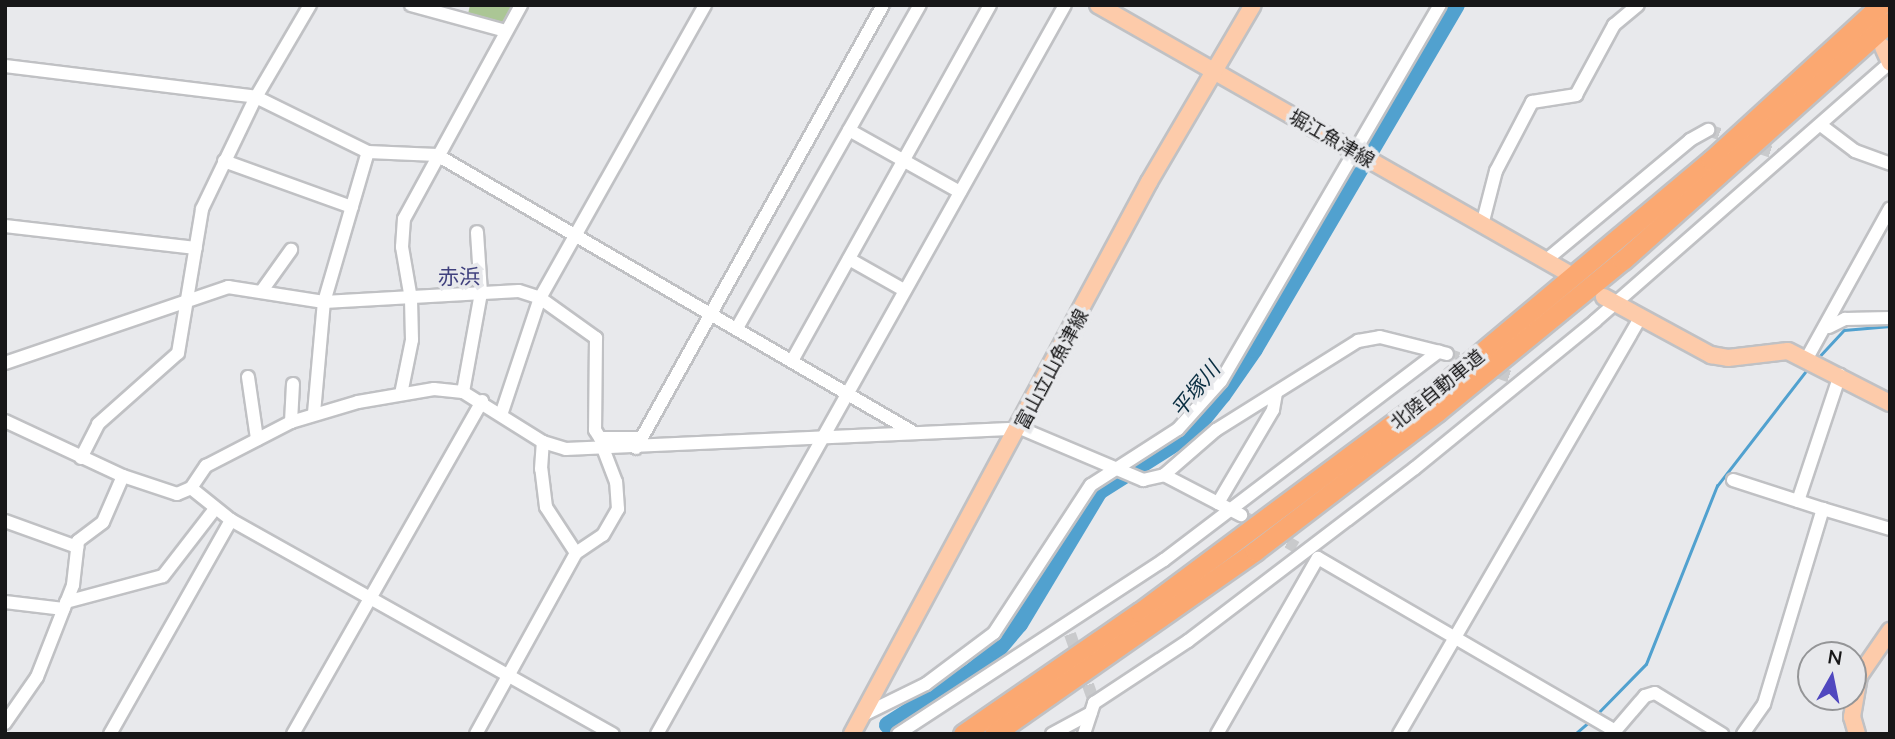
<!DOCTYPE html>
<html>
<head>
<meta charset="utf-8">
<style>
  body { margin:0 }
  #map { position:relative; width:1895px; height:739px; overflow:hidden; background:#e8e9ec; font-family:Lato,"Noto Sans JP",sans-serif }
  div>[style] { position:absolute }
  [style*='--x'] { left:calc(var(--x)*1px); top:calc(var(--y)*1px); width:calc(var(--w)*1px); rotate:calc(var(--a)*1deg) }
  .green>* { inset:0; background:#abc695 }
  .stream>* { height:2.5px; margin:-1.25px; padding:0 1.25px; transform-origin:1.25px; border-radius:1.25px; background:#51a1cf }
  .river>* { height:18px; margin:-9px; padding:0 9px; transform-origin:9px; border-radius:9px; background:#51a1cf }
  .minor-tunnel>* { height:12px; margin-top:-6px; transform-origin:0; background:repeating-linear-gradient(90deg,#c9cacc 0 12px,transparent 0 18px) }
  .roads { filter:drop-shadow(2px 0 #c0c1c4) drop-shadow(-2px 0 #c0c1c4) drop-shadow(0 2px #c0c1c4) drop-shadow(0 -2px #c0c1c4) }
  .minor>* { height:12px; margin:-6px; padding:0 6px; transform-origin:6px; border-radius:6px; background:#fff }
  .major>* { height:16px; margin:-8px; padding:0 8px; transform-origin:8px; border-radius:8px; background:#fdcbaa }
  .highway>* { height:19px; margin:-9.5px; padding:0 9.5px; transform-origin:9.5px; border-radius:9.5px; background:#fba871 }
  span { translate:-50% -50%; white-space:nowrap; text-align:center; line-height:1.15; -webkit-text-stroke:7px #e8e9ec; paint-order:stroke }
  .street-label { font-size:19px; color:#171718 }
  .neighbourhood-label { font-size:21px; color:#40417e }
  .water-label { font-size:21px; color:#082d40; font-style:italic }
  .frame { position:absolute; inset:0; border:7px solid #171718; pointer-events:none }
  .north { position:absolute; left:1797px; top:641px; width:70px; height:70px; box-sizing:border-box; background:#e8e9ec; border:2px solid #949597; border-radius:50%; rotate:9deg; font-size:19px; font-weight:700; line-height:28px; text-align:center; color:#171718 }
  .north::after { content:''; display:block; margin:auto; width:24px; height:32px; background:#5048bf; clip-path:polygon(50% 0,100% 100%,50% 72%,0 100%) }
</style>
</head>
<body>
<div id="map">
  <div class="green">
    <i style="clip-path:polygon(470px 5px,516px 5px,505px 27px,468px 14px)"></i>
  </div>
  <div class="stream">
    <i style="--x:1816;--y:360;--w:41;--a:-47"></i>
    <i style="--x:1844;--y:330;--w:46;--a:-5"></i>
    <i style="--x:1596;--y:715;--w:71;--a:-45.6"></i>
    <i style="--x:1646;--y:664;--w:192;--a:-68.3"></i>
    <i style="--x:1717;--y:486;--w:150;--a:-52.3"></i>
    <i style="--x:1575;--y:734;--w:18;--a:-41"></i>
  </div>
  <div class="river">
    <i style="--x:888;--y:725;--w:101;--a:-32.4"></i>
    <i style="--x:973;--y:671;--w:32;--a:-41"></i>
    <i style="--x:997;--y:650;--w:34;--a:-50"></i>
    <i style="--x:1019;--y:624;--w:155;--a:-59"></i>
    <i style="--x:1099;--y:491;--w:110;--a:-32.4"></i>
    <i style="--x:1192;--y:432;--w:48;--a:-51"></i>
    <i style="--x:1222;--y:395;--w:56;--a:-55.2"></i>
    <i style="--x:1254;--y:349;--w:399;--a:-59.6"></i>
  </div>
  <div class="minor-tunnel">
    <i style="--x:1708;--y:130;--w:79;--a:19.1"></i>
    <i style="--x:1447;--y:354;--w:80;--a:19.8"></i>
    <i style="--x:1241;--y:515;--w:64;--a:30.2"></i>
    <i style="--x:1070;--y:634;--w:66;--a:70.5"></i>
  </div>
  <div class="roads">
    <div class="minor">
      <i style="--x:411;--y:5;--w:98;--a:15.3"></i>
      <i style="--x:5;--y:66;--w:253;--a:7"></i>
      <i style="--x:256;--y:97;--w:125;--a:26.2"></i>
      <i style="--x:368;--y:152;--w:69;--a:2.5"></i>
      <i style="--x:437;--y:155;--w:551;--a:30.2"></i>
      <i style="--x:1822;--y:126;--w:41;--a:37.1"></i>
      <i style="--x:1855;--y:151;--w:37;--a:20"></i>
      <i style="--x:849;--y:130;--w:127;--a:29.2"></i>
      <i style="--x:224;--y:161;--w:136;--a:19.8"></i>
      <i style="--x:1482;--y:225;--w:56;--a:-75.5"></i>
      <i style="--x:1496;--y:171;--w:78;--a:-62.4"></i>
      <i style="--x:1532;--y:102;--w:45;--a:-9"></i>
      <i style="--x:1576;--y:95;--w:80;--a:-61.5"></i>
      <i style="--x:1614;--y:25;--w:31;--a:-40"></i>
      <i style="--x:5;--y:226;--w:192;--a:6.6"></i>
      <i style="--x:849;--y:259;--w:63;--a:29.4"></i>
      <i style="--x:1545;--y:261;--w:189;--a:-39.8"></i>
      <i style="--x:1690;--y:140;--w:21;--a:-29"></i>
      <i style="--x:261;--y:292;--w:52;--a:-54.5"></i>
      <i style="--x:1829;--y:327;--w:18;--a:-27"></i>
      <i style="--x:1845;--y:319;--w:45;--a:-1.3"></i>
      <i style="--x:737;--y:328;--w:371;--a:-60.5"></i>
      <i style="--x:1807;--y:358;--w:171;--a:-61"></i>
      <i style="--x:793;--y:359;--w:405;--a:-60.9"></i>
      <i style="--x:5;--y:363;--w:236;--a:-18.8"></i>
      <i style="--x:228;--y:287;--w:97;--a:8.9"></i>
      <i style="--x:324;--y:302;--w:195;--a:-3.2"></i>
      <i style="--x:519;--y:291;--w:22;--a:18"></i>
      <i style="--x:540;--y:298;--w:336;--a:-60.6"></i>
      <i style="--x:248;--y:377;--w:63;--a:81.7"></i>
      <i style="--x:463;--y:392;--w:101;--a:-79.7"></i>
      <i style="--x:481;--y:293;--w:61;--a:-93.8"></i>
      <i style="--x:401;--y:394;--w:55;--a:-78.5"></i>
      <i style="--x:412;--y:340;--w:41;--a:-91.4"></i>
      <i style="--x:411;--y:299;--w:53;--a:-99.8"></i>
      <i style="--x:402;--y:247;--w:28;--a:-86"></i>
      <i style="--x:404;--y:219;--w:244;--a:-61.3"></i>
      <i style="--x:314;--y:413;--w:111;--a:-84.9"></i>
      <i style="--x:324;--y:302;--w:156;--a:-73.7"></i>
      <i style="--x:501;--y:415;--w:123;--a:-71.6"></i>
      <i style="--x:540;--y:298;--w:69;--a:35.5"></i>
      <i style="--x:596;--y:338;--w:92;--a:90.6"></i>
      <i style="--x:595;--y:430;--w:9;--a:58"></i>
      <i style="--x:600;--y:438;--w:41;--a:0"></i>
      <i style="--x:5;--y:421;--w:130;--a:25"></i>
      <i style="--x:123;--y:476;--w:57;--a:18.4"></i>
      <i style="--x:177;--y:494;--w:15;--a:-23"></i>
      <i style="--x:191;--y:488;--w:27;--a:-56"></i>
      <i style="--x:206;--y:466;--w:96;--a:-27.4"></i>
      <i style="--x:291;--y:422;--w:70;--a:-16.6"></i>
      <i style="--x:358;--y:402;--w:77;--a:-9.7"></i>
      <i style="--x:434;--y:389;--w:29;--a:6"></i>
      <i style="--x:463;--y:392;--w:94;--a:32"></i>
      <i style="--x:543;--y:442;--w:24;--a:17"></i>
      <i style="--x:566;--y:449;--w:454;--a:-2.6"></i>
      <i style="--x:1020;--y:428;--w:134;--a:22.9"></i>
      <i style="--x:1143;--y:480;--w:22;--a:-13"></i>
      <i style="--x:1164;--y:475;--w:69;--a:-40.9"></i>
      <i style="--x:1216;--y:430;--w:168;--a:-32.1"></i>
      <i style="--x:1358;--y:341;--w:22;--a:-10"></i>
      <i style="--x:1380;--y:337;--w:69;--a:14.2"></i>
      <i style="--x:291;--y:422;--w:38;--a:-87"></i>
      <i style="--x:636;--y:448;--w:507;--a:-60.86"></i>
      <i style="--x:81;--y:458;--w:38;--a:-63"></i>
      <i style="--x:98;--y:424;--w:107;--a:-41.6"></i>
      <i style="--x:178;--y:353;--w:146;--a:-80.5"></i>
      <i style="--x:202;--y:209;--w:124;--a:-64.3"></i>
      <i style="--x:256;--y:97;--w:107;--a:-59.6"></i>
      <i style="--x:1164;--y:475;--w:87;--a:27.5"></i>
      <i style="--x:1733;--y:480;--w:95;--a:17.9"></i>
      <i style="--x:191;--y:488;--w:51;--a:38.7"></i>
      <i style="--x:231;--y:520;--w:438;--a:29.3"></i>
      <i style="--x:1798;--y:501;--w:133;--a:-71.6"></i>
      <i style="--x:1218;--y:503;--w:108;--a:-59.4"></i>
      <i style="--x:1273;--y:410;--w:17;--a:-80"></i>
      <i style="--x:5;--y:521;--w:77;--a:19.9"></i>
      <i style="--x:576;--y:553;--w:32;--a:-34"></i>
      <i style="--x:603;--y:535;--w:30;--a:-60"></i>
      <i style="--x:618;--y:509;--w:27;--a:-94"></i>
      <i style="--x:616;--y:482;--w:33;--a:-111"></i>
      <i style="--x:5;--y:602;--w:59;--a:6.8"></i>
      <i style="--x:66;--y:602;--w:100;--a:-15"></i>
      <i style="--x:163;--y:576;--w:83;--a:-52.3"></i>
      <i style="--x:863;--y:715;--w:70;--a:-26.2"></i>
      <i style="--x:926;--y:684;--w:85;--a:-36.9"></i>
      <i style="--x:994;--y:633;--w:177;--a:-56.8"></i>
      <i style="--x:1091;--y:485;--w:103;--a:-32.8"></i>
      <i style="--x:1178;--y:429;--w:64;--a:-48.1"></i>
      <i style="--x:1221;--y:381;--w:435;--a:-59.8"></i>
      <i style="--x:5;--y:723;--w:56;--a:-55.2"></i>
      <i style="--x:37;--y:677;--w:99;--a:-68.6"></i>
      <i style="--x:73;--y:585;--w:44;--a:-83.5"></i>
      <i style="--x:78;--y:541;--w:31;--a:-37"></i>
      <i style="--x:103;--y:522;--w:50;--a:-66.5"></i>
      <i style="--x:110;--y:734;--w:246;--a:-60.5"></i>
      <i style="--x:293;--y:734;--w:383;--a:-60.4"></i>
      <i style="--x:476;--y:734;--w:207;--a:-61.1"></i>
      <i style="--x:576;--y:553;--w:55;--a:-123.1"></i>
      <i style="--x:546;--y:507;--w:38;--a:-97"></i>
      <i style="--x:541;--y:469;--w:27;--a:-86"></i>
      <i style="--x:657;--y:734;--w:835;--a:-60.77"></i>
      <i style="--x:898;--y:734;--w:318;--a:-33.2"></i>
      <i style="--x:1164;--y:560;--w:345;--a:-37.2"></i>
      <i style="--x:1052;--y:734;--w:44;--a:-28.3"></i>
      <i style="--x:1084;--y:734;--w:33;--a:-72"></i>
      <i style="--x:1094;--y:703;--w:113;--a:-33.4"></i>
      <i style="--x:1188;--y:641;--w:285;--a:-37.3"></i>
      <i style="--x:1415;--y:468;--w:232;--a:-39.2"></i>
      <i style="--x:1595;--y:321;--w:392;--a:-41.2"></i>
      <i style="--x:1217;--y:734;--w:203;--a:-60.2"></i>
      <i style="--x:1318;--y:558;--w:344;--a:30.2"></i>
      <i style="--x:1615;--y:731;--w:46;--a:-49.4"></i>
      <i style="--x:1645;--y:696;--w:10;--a:-17"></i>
      <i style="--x:1655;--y:693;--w:79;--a:31.5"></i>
      <i style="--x:1399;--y:734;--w:481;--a:-59.9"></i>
      <i style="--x:1743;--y:734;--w:37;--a:-55"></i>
      <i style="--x:1764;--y:704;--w:204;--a:-73.2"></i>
      <i style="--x:1823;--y:509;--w:70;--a:16.6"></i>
    </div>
    <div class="major">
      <i style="--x:1098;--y:5;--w:539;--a:29.71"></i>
      <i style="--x:1883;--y:47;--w:17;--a:66"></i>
      <i style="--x:1604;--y:297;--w:122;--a:28.5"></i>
      <i style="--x:1711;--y:355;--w:17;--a:10"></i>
      <i style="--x:1728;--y:358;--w:60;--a:-6.7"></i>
      <i style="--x:1788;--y:351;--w:114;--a:27"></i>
      <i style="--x:852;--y:734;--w:627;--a:-61.72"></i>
      <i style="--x:1149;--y:182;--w:205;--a:-59.6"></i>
      <i style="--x:1857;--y:734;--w:18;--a:-106"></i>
      <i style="--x:1852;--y:717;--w:42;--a:-80.3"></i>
      <i style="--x:1859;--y:676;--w:55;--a:-55.4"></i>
    </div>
    <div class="highway">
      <i style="--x:963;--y:734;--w:215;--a:-34.6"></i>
      <i style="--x:1140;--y:612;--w:363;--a:-36.7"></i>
      <i style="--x:1431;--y:395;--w:366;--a:-40"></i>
      <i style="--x:1711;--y:160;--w:230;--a:-42.4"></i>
      <i style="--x:994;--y:734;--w:319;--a:-35"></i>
      <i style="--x:1255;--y:551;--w:229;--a:-37.4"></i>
      <i style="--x:1437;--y:412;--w:240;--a:-39.3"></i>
      <i style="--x:1623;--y:260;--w:358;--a:-41.8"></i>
    </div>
  </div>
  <div class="street-label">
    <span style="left:1332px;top:138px;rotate:30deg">堀江魚津線</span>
    <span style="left:1051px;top:369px;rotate:-62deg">富山立山魚津線</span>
    <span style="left:1437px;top:389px;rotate:-39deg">北陸自動車道</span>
  </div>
  <div class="neighbourhood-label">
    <span style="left:459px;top:276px">赤浜</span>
  </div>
  <div class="water-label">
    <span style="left:1195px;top:389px;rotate:-51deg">平塚川</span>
  </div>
  <div class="frame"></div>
  <div class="north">N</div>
</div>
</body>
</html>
